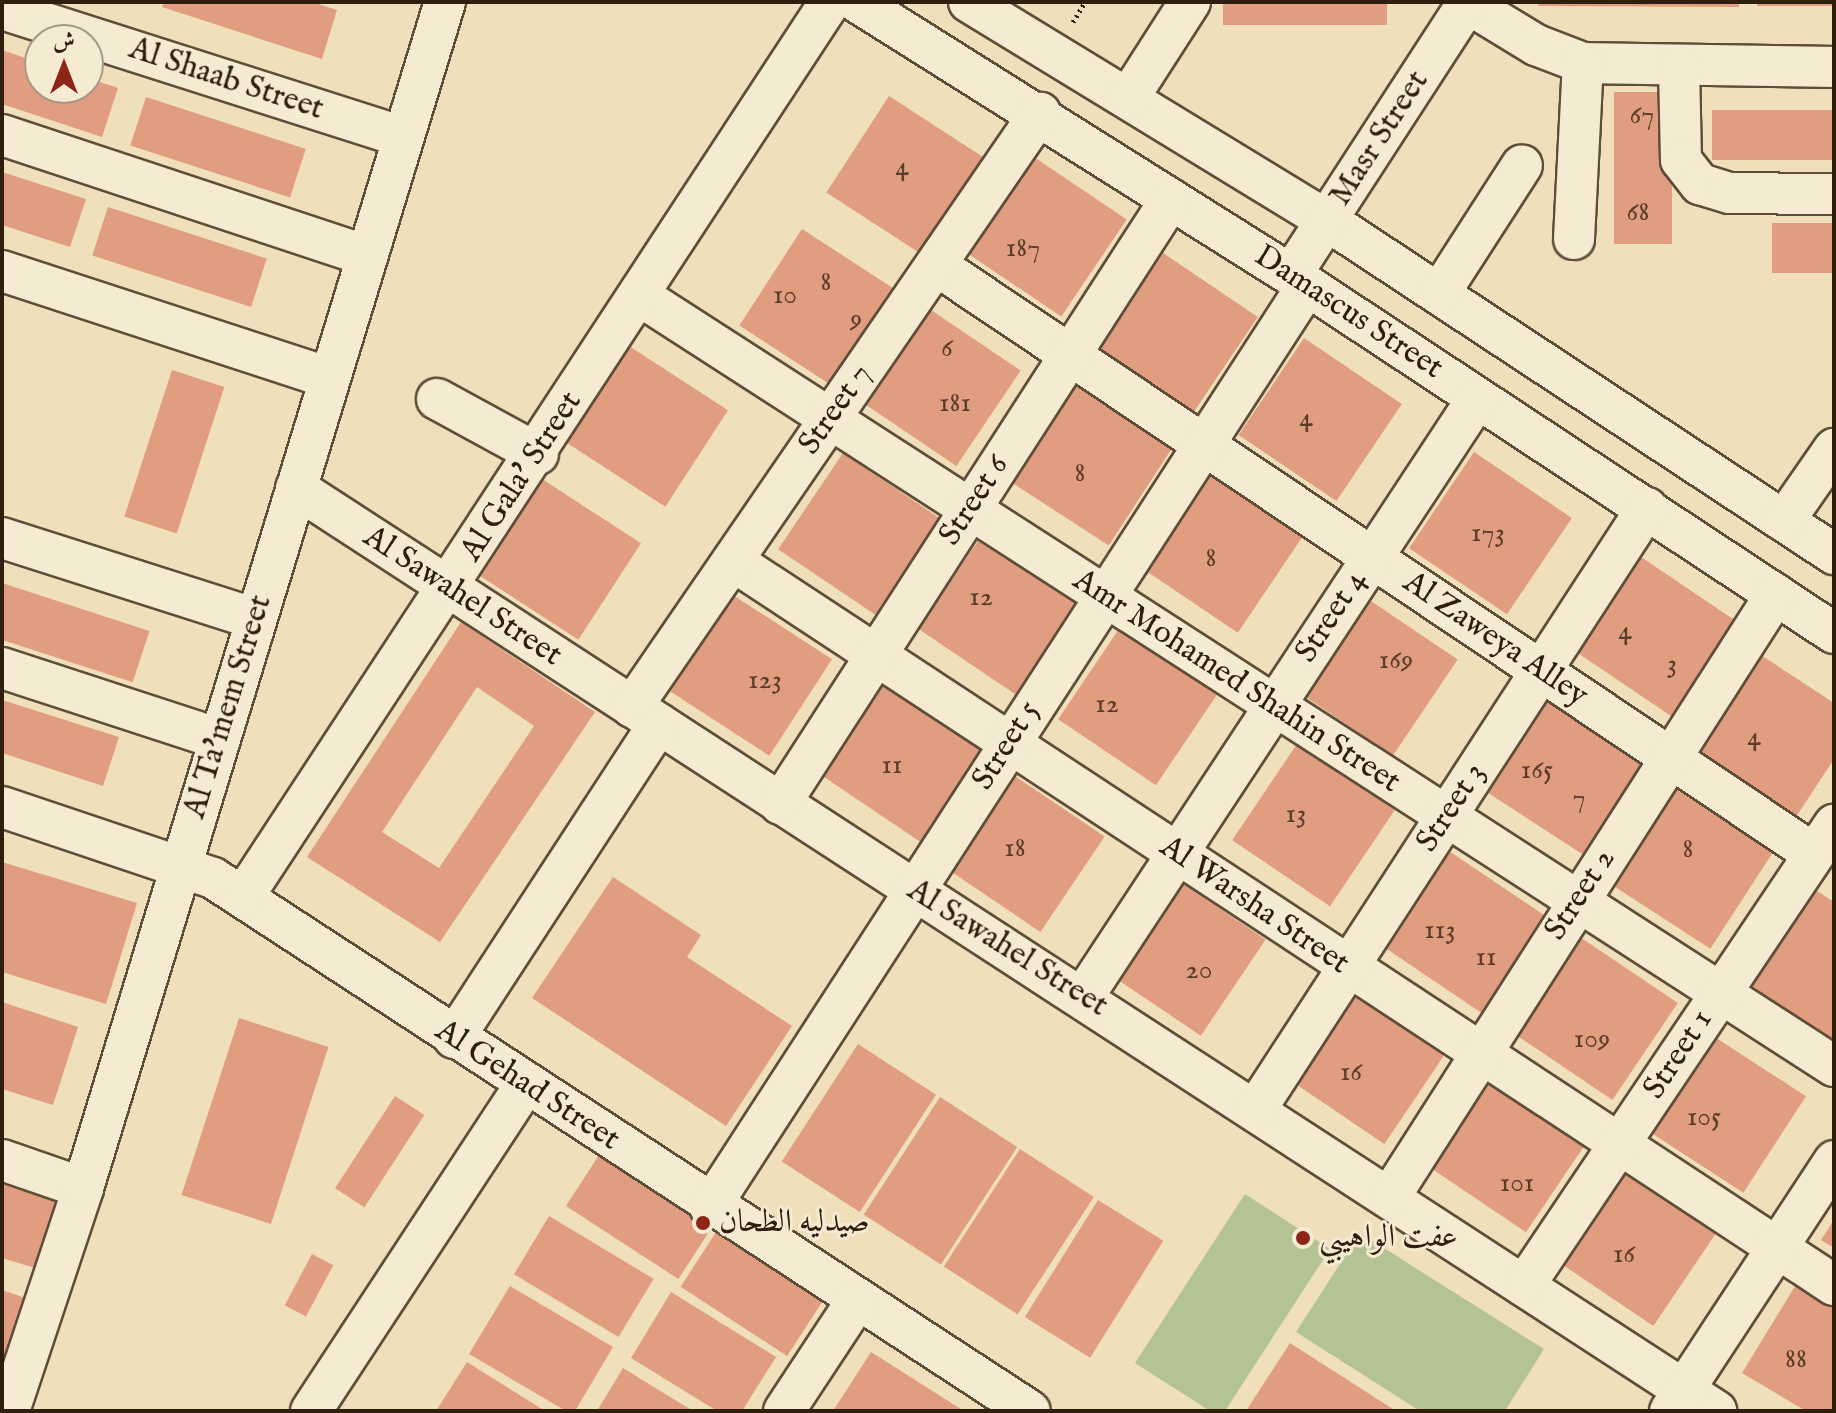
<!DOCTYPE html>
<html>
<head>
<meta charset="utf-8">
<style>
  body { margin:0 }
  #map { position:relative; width:1836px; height:1413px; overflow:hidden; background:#efdfba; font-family:"IM FELL English",Amiri,serif }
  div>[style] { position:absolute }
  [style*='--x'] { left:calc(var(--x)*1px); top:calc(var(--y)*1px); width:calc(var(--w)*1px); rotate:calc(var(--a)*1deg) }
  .green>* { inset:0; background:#b4c394 }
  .building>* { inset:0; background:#e19d80; transform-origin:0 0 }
  .path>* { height:5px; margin-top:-2.5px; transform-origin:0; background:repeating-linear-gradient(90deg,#2e1e0e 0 2px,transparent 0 6px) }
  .roads { filter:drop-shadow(2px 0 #5e4e39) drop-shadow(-2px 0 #5e4e39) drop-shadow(0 2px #5e4e39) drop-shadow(0 -2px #5e4e39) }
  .minor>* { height:40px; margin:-20px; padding:0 20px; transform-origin:20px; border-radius:20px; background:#f5ead2 }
  .dots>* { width:22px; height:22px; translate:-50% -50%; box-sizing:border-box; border:4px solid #f5ead2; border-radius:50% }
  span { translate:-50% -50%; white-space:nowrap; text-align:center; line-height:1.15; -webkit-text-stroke:6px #f5ead2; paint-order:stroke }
  .number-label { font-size:28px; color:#5b3e2a }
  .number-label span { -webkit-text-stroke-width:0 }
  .street-label { font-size:32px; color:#2e1e0e }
  .poi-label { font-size:32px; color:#2e1e0e }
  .left { translate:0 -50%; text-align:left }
  .frame { position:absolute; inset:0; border:4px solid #2e1e0e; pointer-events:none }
  .north { position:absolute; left:24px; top:24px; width:80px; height:80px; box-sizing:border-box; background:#f5ead2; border:2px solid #a59884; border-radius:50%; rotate:0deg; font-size:22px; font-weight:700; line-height:32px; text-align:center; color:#2e1e0e }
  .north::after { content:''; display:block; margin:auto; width:28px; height:36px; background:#8f2418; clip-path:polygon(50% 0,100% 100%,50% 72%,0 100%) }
</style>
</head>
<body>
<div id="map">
  <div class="green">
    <i style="clip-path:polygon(1245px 1194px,1330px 1249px,1225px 1411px,1210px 1411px,1135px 1363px)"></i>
    <i style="clip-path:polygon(1360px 1233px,1544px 1349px,1505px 1411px,1420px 1411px,1296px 1332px)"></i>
  </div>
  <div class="building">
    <i style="clip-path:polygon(164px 2px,312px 2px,337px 10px,322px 59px,162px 7px)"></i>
    <i style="left:1223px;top:2px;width:164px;height:23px"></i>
    <i style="clip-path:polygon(1538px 2px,1739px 2px,1739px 7px,1538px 6px)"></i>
    <i style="left:1757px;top:2px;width:77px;height:4px"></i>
    <i style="clip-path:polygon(2px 50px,40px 63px,40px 88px,88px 88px,88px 78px,118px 88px,102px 137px,2px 104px)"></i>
    <i style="left:1614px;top:92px;width:58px;height:152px"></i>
    <i style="left:889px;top:96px;width:118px;height:115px;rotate:33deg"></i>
    <i style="left:146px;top:97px;width:168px;height:51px;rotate:18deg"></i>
    <i style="left:1712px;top:110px;width:122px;height:50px"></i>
    <i style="left:1028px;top:153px;width:119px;height:117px;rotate:34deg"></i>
    <i style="clip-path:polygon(2px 172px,86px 199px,70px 247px,2px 225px)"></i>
    <i style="left:108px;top:207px;width:167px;height:51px;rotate:18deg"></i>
    <i style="left:1772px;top:223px;width:62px;height:50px"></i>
    <i style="left:802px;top:229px;width:118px;height:115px;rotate:33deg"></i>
    <i style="left:1160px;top:251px;width:118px;height:115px;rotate:34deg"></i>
    <i style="left:922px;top:304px;width:119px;height:115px;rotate:34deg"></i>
    <i style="left:1304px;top:338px;width:118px;height:117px;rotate:34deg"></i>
    <i style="left:629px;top:346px;width:118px;height:115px;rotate:33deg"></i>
    <i style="left:172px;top:370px;width:55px;height:154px;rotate:18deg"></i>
    <i style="left:1073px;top:384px;width:118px;height:116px;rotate:33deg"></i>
    <i style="left:1474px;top:452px;width:118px;height:116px;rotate:34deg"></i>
    <i style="left:843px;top:453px;width:119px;height:116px;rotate:34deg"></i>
    <i style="left:1204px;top:470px;width:119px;height:116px;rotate:34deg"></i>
    <i style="left:542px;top:479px;width:118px;height:115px;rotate:33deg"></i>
    <i style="left:984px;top:532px;width:118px;height:117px;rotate:34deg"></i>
    <i style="left:1641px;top:557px;width:119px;height:115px;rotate:34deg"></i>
    <i style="left:2px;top:583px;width:155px;height:54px;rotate:18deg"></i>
    <i style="left:1359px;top:593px;width:119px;height:116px;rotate:34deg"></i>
    <i style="left:733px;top:595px;width:118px;height:115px;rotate:33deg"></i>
    <i style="clip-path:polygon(evenodd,461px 622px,595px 712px,440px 942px,307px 857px,461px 622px,477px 687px,534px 726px,439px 868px,382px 832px,477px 687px)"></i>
    <i style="left:1123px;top:623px;width:118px;height:116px;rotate:34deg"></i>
    <i style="clip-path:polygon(1761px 655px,1834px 703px,1834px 759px,1796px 817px,1697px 751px)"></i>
    <i style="left:888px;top:679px;width:119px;height:117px;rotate:34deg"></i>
    <i style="left:1547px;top:694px;width:118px;height:115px;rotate:33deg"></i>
    <i style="clip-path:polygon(2px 700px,119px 737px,103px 786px,2px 753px)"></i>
    <i style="left:1297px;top:744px;width:118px;height:116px;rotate:34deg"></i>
    <i style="left:1006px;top:770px;width:119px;height:115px;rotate:34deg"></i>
    <i style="left:1674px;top:788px;width:118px;height:115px;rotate:33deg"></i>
    <i style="left:1449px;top:851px;width:119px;height:116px;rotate:34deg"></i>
    <i style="clip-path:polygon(2px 862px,137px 903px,106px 1004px,2px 972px)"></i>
    <i style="left:1167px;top:873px;width:119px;height:116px;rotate:34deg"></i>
    <i style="clip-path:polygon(613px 877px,701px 935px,687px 957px,792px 1026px,726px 1126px,532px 998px)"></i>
    <i style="clip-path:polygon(1802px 881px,1834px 902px,1834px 1041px,1737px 977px)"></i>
    <i style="left:1580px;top:937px;width:118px;height:117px;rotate:34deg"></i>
    <i style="left:1350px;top:982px;width:119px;height:115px;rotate:34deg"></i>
    <i style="clip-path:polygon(2px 1002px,78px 1027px,53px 1105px,2px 1089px)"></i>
    <i style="left:239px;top:1018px;width:94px;height:186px;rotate:18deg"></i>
    <i style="left:1707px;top:1032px;width:118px;height:115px;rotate:33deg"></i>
    <i style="left:858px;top:1044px;width:93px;height:140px;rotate:33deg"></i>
    <i style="left:1493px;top:1070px;width:118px;height:116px;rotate:34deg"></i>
    <i style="left:395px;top:1096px;width:35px;height:110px;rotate:33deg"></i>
    <i style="left:940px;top:1097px;width:92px;height:140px;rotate:33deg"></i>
    <i style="left:603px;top:1149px;width:134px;height:68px;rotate:33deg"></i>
    <i style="left:1020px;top:1149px;width:88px;height:140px;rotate:33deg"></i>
    <i style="left:1621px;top:1163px;width:118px;height:117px;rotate:34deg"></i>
    <i style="clip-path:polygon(2px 1168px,73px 1191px,48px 1272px,2px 1258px)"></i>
    <i style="left:1098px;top:1200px;width:77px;height:138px;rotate:32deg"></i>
    <i style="left:549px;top:1216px;width:122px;height:68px;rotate:31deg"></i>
    <i style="clip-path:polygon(1834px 1220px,1834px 1248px,1821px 1240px)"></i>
    <i style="left:722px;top:1223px;width:127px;height:76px;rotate:33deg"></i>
    <i style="left:312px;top:1254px;width:24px;height:58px;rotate:28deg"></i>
    <i style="clip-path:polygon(1800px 1278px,1834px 1298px,1834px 1411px,1806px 1411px,1742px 1373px)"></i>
    <i style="clip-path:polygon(510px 1286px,613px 1347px,575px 1411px,566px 1411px,469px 1354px)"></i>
    <i style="clip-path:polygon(2px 1290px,43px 1304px,2px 1381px)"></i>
    <i style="clip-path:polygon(671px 1292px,776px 1357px,742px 1411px,717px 1411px,631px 1358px)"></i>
    <i style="clip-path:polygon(1290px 1343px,1396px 1411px,1246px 1411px)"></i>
    <i style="clip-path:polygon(871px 1352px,964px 1411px,833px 1411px)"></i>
    <i style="clip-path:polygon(467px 1362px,545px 1411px,436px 1411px)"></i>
    <i style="clip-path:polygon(623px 1368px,693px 1411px,597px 1411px)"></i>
  </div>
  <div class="path">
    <i style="--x:1073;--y:22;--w:23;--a:-59"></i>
  </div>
  <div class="roads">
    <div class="minor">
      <i style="--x:857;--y:2;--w:513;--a:32.17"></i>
      <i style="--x:1291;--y:275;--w:650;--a:33.4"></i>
      <i style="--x:969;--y:2;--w:421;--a:31.4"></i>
      <i style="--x:1328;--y:221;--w:606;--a:33.35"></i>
      <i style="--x:1467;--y:3;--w:81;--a:31.3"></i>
      <i style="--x:1536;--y:45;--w:50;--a:21"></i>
      <i style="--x:1583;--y:63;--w:251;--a:0.9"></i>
      <i style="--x:2;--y:9;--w:421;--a:17.7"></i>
      <i style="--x:1679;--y:66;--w:94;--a:88.8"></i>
      <i style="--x:1681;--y:160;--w:31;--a:52"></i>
      <i style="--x:1700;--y:184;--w:31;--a:17"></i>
      <i style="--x:1730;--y:193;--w:104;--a:0.6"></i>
      <i style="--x:1129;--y:97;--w:113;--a:-57.3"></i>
      <i style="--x:2;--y:135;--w:385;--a:18.3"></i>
      <i style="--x:1574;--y:239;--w:176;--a:-87.1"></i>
      <i style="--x:936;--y:265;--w:1057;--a:33.86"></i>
      <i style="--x:2;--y:271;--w:344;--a:18.1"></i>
      <i style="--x:1291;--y:275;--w:325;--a:-57"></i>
      <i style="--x:1439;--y:294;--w:153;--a:-57.2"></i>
      <i style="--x:640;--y:296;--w:1421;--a:32.82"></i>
      <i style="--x:437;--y:399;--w:115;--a:28.6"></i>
      <i style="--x:296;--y:488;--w:1694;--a:33.02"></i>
      <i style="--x:1784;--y:521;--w:88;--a:-55.2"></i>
      <i style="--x:2;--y:538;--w:267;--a:17.7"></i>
      <i style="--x:733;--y:561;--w:1318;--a:33.33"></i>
      <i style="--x:2;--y:668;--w:228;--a:18.1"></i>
      <i style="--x:632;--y:707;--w:721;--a:-55.52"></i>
      <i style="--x:780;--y:804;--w:720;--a:-57.13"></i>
      <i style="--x:2;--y:807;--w:223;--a:18.6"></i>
      <i style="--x:213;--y:878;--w:975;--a:33.12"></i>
      <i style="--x:243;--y:897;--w:1070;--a:-56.74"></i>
      <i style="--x:1083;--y:997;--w:716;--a:-56.62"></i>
      <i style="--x:454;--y:1038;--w:375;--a:-56.9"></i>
      <i style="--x:1256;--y:1109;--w:717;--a:-56.95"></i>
      <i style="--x:2;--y:1160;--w:86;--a:19.1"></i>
      <i style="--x:1389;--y:1198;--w:717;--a:-57.35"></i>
      <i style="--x:710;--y:1207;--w:1098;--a:-57.05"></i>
      <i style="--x:1524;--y:1286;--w:556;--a:-56.08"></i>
      <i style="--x:9;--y:1411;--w:235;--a:-71.6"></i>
      <i style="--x:83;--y:1188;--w:1240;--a:-73.03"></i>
      <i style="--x:311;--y:1411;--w:390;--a:-56.7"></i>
      <i style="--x:784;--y:1411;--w:131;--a:-56.6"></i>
      <i style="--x:1670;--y:1411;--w:299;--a:-56.7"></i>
    </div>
  </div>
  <div class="dots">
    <i style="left:703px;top:1223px;background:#8f2418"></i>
    <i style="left:1303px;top:1238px;background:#8f2418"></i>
  </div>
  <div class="number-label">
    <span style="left:1642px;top:116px">67</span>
    <span style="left:902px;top:168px">4</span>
    <span style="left:1638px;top:213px">68</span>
    <span style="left:1023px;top:249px">187</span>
    <span style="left:826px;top:283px">8</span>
    <span style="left:785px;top:296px">10</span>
    <span style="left:856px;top:320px">9</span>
    <span style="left:947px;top:349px">6</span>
    <span style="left:955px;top:404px">181</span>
    <span style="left:1306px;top:419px">4</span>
    <span style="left:1080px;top:474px">8</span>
    <span style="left:1488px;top:534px">173</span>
    <span style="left:1211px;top:559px">8</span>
    <span style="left:981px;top:598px">12</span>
    <span style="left:1625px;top:632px">4</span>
    <span style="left:1396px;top:661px">169</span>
    <span style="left:1672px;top:665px">3</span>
    <span style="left:765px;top:681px">123</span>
    <span style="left:1107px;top:705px">12</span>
    <span style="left:1754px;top:738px">4</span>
    <span style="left:892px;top:766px">11</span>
    <span style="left:1537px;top:771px">165</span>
    <span style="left:1579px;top:799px">7</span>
    <span style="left:1296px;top:815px">13</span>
    <span style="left:1015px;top:849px">18</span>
    <span style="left:1688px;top:850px">8</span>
    <span style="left:1440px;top:931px">113</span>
    <span style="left:1486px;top:958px">11</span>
    <span style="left:1199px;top:971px">20</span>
    <span style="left:1592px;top:1040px">109</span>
    <span style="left:1351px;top:1073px">16</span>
    <span style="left:1704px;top:1118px">105</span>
    <span style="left:1517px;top:1184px">101</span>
    <span style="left:1624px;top:1255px">16</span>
    <span style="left:1796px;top:1360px">88</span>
  </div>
  <div class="street-label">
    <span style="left:226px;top:80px;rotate:18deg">Al Shaab Street</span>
    <span style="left:1380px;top:139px;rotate:-57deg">Masr Street</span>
    <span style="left:1348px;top:313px;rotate:33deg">Damascus Street</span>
    <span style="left:836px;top:410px;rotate:-55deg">Street 7</span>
    <span style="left:522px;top:477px;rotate:-57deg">Al Gala' Street</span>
    <span style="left:975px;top:501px;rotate:-57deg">Street 6</span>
    <span style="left:462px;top:597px;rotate:33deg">Al Sawahel Street</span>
    <span style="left:1332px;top:617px;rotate:-57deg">Street 4</span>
    <span style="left:1495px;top:640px;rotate:34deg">Al Zaweya Alley</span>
    <span style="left:1236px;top:682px;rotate:33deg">Amr Mohamed Shahin Street</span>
    <span style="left:229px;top:707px;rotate:-73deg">Al Ta'mem Street</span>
    <span style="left:1007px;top:746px;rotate:-58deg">Street 5</span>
    <span style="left:1452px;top:808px;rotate:-57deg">Street 3</span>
    <span style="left:1581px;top:895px;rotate:-57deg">Street 2</span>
    <span style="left:1254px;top:906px;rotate:34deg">Al Warsha Street</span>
    <span style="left:1007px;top:949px;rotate:32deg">Al Sawahel Street</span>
    <span style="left:1679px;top:1055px;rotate:-57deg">Street 1</span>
    <span style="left:527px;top:1086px;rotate:33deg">Al Gehad Street</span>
  </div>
  <div class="poi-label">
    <span class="left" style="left:719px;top:1223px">صيدليه الطحان</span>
    <span class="left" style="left:1319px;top:1238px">عفت الواهيبي</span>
  </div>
  <div class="frame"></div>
  <div class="north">ش</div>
</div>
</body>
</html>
